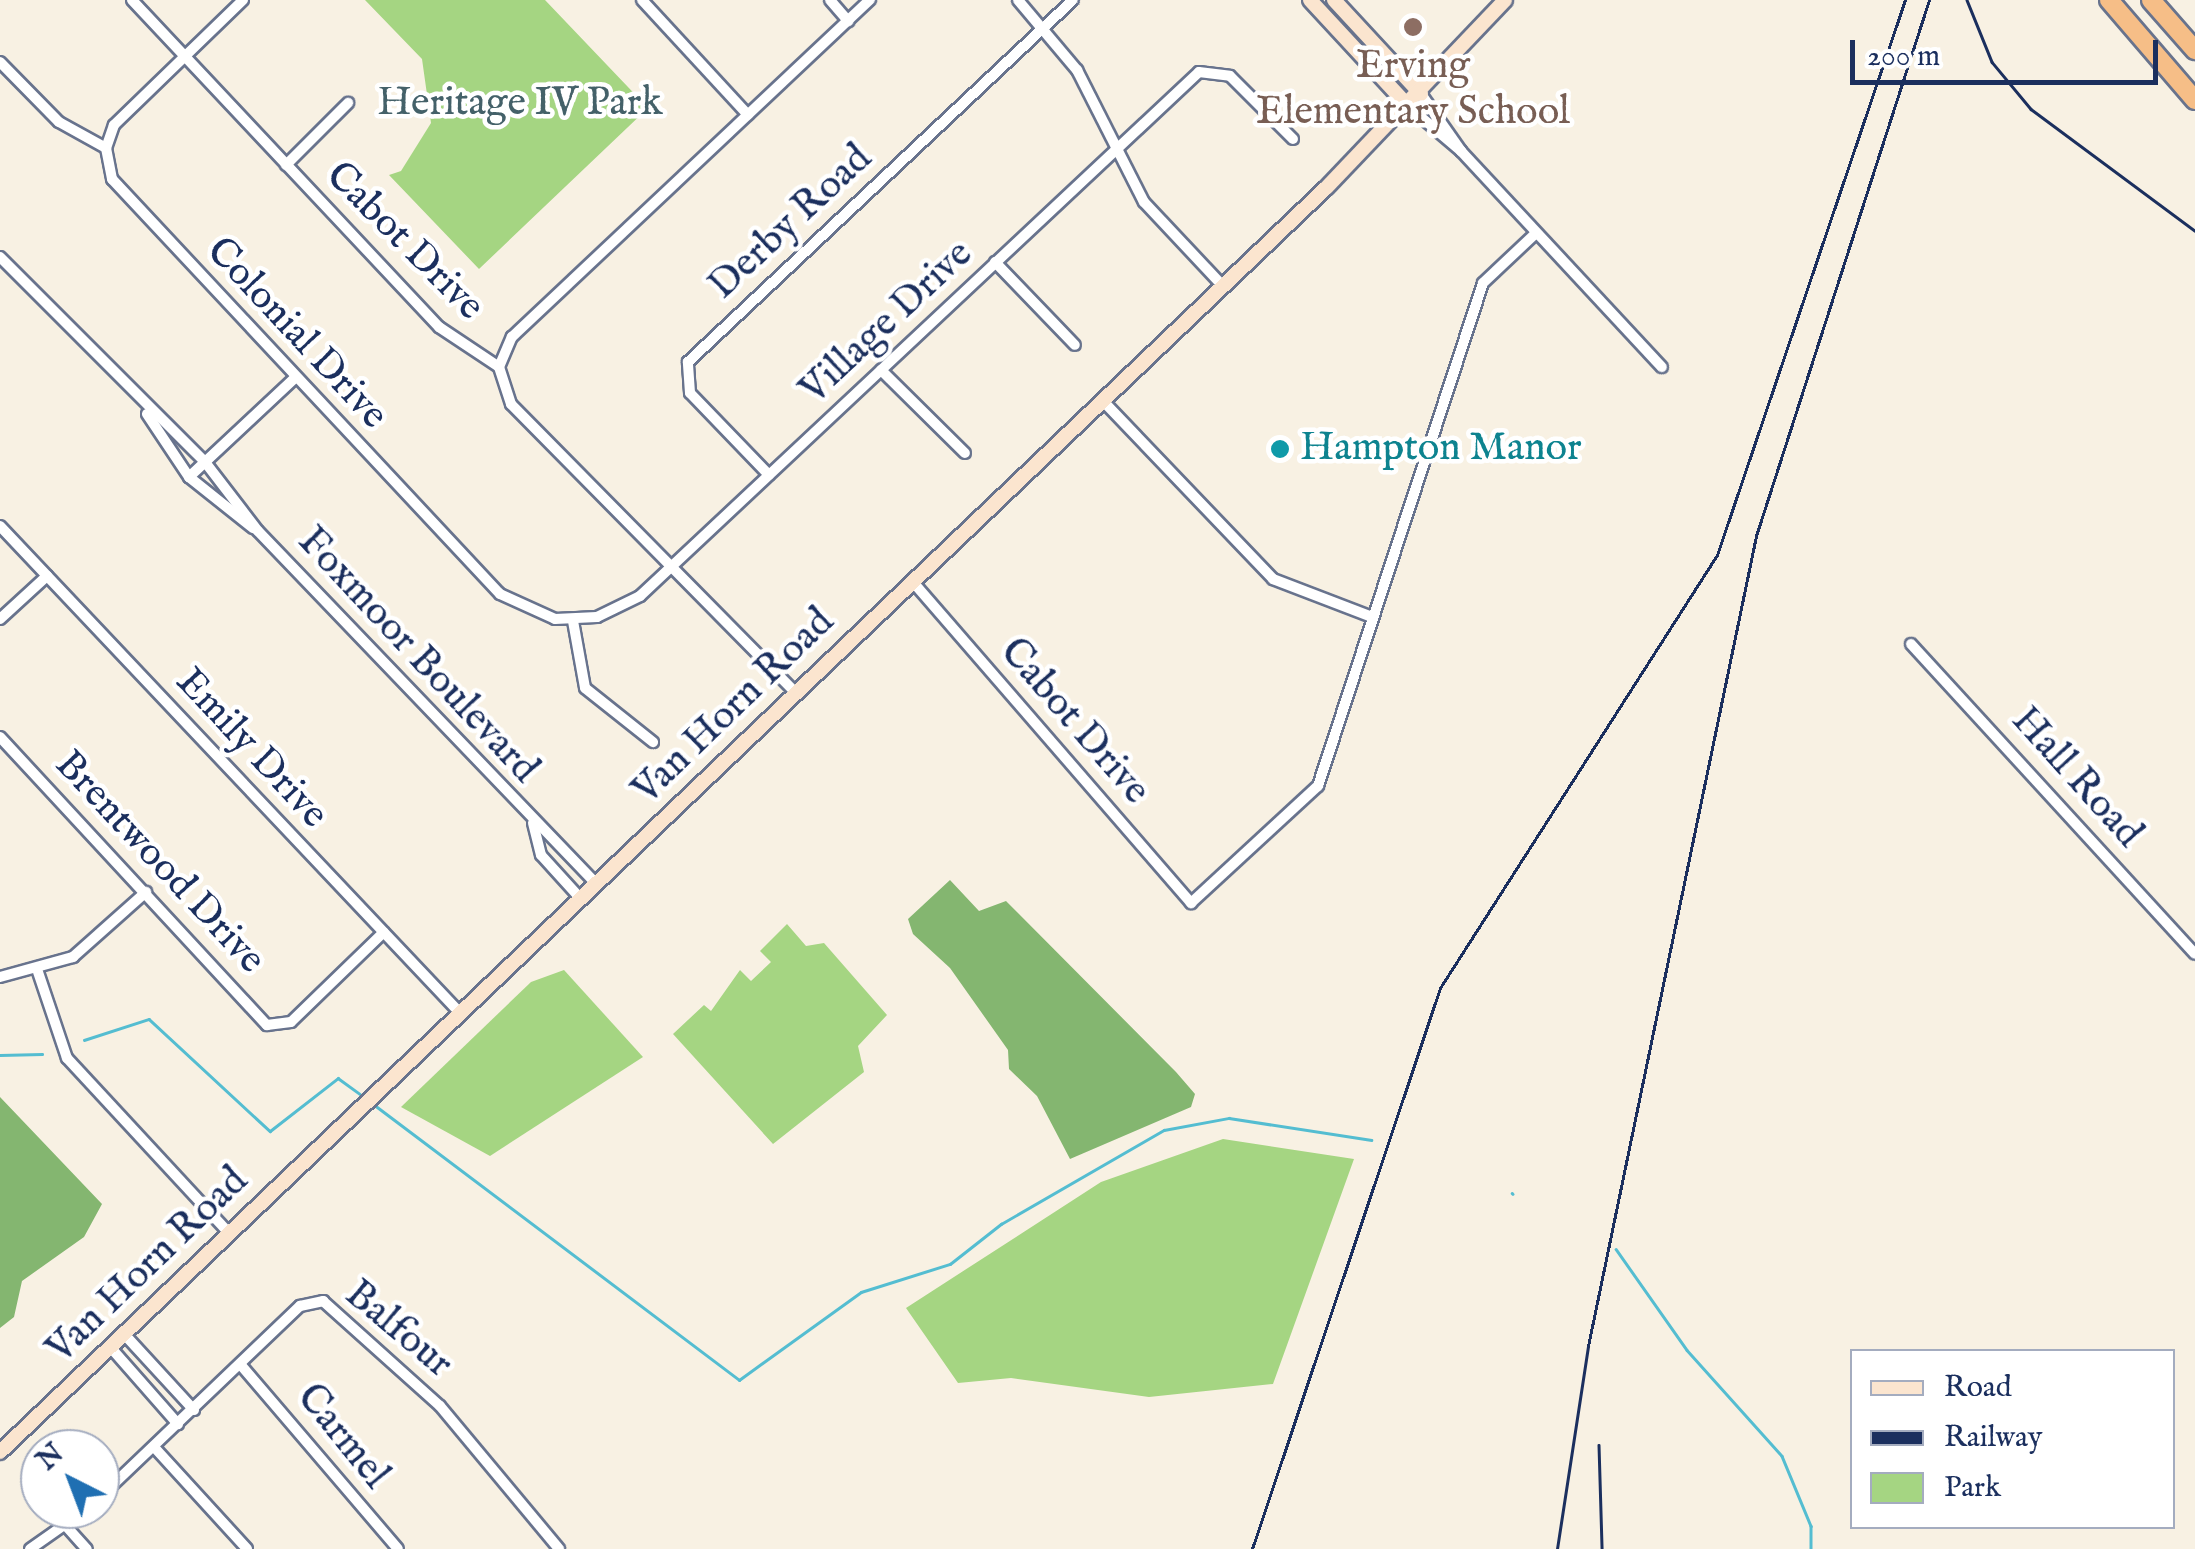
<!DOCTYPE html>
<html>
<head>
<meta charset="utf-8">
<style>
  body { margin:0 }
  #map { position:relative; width:2195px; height:1549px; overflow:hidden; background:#f8f1e3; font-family:"IM FELL English",serif }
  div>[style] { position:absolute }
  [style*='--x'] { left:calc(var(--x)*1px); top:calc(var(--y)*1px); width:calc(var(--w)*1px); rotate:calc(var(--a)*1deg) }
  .green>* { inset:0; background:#a5d582 }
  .forest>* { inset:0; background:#84b670 }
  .stream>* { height:2.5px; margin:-1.25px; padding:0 1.25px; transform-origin:1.25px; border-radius:1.25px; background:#54bdd1 }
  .roads { filter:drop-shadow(2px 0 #68738d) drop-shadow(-2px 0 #68738d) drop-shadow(0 2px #68738d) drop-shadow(0 -2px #68738d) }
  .street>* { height:10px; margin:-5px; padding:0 5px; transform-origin:5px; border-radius:5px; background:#fff }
  .secondary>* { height:14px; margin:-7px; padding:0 7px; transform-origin:7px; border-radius:7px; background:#fbe5cf }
  .highway>* { height:18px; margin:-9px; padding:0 9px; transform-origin:9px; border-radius:9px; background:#f6be87 }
  .rail>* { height:2.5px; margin:-1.25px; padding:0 1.25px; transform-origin:1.25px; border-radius:1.25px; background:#1b2f5e }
  .dots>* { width:28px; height:28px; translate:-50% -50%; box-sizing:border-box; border:5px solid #fff; border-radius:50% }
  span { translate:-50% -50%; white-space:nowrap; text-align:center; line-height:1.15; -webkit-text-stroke:9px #fff; paint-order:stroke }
  .education-label { font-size:40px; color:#785e54 }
  .park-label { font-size:40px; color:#446169 }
  .street-label { font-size:40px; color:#1b2f5e }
  .culture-label { font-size:40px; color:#0d838f }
  .left { translate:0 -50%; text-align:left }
  .legend { position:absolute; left:1850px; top:1349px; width:325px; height:180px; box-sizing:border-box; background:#fff; border:2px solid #a4acbf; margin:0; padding:12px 18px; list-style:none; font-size:30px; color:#1b2f5e }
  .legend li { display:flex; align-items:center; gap:20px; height:50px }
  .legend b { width:50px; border:2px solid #a4acbf }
  .north { position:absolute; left:20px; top:1429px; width:100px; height:100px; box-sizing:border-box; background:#fff; border:2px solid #a4acbf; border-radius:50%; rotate:318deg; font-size:28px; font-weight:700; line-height:40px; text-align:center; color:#1b2f5e }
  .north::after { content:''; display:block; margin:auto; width:35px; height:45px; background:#1f6fb2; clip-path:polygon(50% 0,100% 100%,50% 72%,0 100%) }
  .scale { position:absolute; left:1850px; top:40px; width:308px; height:45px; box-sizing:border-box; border:5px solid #1b2f5e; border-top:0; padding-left:12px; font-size:30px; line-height:35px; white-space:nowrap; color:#1b2f5e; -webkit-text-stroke:8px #fff; paint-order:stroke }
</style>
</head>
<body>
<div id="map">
  <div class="green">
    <i style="clip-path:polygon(365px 0,545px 0,648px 108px,479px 269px,389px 175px,401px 171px,431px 123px,422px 59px)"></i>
    <i style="clip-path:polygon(787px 924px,806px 946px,824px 943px,887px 1015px,858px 1046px,864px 1072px,773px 1144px,673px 1034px,704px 1005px,711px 1011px,740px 970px,751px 981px,771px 962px,760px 951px)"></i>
    <i style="clip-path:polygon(564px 970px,643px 1057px,490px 1156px,401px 1107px,531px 982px)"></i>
    <i style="clip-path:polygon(1223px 1139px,1354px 1159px,1273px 1384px,1149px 1397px,1011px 1378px,958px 1383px,906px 1308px,1101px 1182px)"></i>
  </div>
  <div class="forest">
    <i style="clip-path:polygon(950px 880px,979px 911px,1006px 901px,1176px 1072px,1195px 1094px,1191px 1107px,1070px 1159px,1037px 1096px,1009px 1069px,1008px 1050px,950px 968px,913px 934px,908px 919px)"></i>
    <i style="clip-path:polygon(0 1097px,102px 1204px,84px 1237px,22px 1281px,14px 1317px,0 1328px)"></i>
  </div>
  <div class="stream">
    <i style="--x:84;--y:1040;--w:68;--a:-17.9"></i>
    <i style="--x:149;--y:1019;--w:165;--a:42.8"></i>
    <i style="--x:270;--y:1131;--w:86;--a:-37.9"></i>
    <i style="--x:338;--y:1078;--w:27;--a:36"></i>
    <i style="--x:0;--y:1055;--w:42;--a:-1.4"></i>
    <i style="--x:372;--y:1103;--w:460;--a:37"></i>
    <i style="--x:739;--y:1380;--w:150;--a:-35.8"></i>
    <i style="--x:861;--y:1292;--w:93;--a:-17.5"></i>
    <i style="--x:950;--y:1264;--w:65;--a:-38.1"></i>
    <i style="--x:1001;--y:1224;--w:188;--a:-30"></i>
    <i style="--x:1164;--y:1130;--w:66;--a:-10.5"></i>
    <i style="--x:1229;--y:1118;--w:144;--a:8.8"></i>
    <i style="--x:1512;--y:1193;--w:1;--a:45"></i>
    <i style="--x:1616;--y:1249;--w:123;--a:54.9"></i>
    <i style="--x:1687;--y:1350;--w:142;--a:48.1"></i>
    <i style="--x:1782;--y:1456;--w:76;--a:67.5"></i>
    <i style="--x:1811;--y:1526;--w:23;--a:90"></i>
  </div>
  <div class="roads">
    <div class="street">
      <i style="--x:132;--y:0;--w:449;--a:46.8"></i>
      <i style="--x:439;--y:327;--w:72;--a:33.7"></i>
      <i style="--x:243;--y:0;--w:180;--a:135.9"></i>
      <i style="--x:114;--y:125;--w:24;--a:109"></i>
      <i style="--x:106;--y:148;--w:32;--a:79"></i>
      <i style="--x:112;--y:179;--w:568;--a:46.93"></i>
      <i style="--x:500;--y:594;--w:60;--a:24.4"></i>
      <i style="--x:555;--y:619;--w:42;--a:-2.7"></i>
      <i style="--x:597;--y:617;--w:48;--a:-26"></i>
      <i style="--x:640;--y:596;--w:766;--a:-43.15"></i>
      <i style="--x:1199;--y:72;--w:31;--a:7"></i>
      <i style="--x:1230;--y:76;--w:89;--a:45"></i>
      <i style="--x:642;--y:0;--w:156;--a:47.3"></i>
      <i style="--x:830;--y:0;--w:28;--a:49"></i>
      <i style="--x:1018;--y:0;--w:92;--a:49.9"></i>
      <i style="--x:1077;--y:70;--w:148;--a:63.1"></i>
      <i style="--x:1144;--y:202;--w:115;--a:46.8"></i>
      <i style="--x:0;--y:62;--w:84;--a:45.5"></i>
      <i style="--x:59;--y:122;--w:54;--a:29"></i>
      <i style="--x:1421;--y:94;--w:70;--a:54.9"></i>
      <i style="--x:1461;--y:151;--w:295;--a:47.1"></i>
      <i style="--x:1409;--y:107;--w:68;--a:40.2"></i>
      <i style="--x:286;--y:165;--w:88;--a:-45"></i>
      <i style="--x:0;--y:257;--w:290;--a:45"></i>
      <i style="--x:205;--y:462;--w:87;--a:52.5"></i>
      <i style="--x:258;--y:531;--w:488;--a:46.2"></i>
      <i style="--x:995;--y:262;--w:115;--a:46.1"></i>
      <i style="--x:881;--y:370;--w:118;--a:44.7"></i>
      <i style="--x:1104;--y:402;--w:245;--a:46.3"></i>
      <i style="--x:1273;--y:579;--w:106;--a:21"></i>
      <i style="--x:147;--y:414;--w:76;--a:56.3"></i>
      <i style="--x:189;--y:477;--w:82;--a:38.6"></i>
      <i style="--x:769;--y:475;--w:114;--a:-133.9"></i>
      <i style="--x:690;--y:393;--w:31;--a:-94"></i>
      <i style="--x:688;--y:362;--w:528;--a:-43.24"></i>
      <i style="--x:189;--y:477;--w:146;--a:-43.1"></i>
      <i style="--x:0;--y:526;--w:670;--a:46.63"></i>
      <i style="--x:913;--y:582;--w:425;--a:49.1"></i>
      <i style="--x:1191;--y:903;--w:173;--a:-42.7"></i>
      <i style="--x:1318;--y:786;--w:529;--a:-71.84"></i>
      <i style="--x:1483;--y:283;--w:71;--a:-43.3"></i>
      <i style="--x:0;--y:619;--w:64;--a:-42.5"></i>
      <i style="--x:573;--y:621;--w:68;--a:79.8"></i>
      <i style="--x:585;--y:688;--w:87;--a:38.5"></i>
      <i style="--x:1911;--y:644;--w:420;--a:47.5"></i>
      <i style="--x:796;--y:693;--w:406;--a:-134.6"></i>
      <i style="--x:511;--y:404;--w:39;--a:-108"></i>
      <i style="--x:499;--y:367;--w:33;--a:-67"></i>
      <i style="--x:512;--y:337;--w:492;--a:-43.3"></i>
      <i style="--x:0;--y:737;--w:393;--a:47.2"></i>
      <i style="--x:267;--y:1025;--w:24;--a:-7"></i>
      <i style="--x:291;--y:1022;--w:129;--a:-44.1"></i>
      <i style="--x:533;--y:823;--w:33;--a:76"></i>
      <i style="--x:541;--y:855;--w:58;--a:47.8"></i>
      <i style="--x:38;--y:972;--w:91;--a:71.4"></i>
      <i style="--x:67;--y:1058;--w:238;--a:47.2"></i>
      <i style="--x:0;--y:977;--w:76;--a:-15.3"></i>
      <i style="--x:73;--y:957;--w:98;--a:-41.7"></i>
      <i style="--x:125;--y:1335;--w:102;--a:47.4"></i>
      <i style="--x:112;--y:1349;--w:100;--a:48.7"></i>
      <i style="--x:240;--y:1364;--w:243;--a:49.5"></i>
      <i style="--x:154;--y:1447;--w:138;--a:47.6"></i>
      <i style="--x:100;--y:1497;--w:277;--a:-43.7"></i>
      <i style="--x:300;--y:1306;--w:24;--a:-12"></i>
      <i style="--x:323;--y:1301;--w:157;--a:41.9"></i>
      <i style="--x:440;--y:1406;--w:186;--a:50.2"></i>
      <i style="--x:66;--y:1526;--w:31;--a:48"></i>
      <i style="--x:30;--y:1549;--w:70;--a:-35.1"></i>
    </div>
    <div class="secondary">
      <i style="--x:1310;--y:0;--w:146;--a:47.2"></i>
      <i style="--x:1334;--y:0;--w:128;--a:47.2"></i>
      <i style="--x:0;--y:1452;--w:1833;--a:-43.63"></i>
      <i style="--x:1327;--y:187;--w:258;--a:-46.4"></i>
    </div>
    <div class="highway">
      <i style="--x:2109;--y:0;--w:132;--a:49.3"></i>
      <i style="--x:2151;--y:0;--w:67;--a:48.7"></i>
    </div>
  </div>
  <div class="rail">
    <i style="--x:1967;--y:0;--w:67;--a:68"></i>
    <i style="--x:1992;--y:62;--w:61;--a:50.3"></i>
    <i style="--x:2031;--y:109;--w:204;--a:36.6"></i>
    <i style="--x:1599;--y:1445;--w:104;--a:88.3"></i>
    <i style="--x:1252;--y:1549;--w:592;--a:-71.47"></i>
    <i style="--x:1440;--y:988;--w:514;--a:-57.39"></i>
    <i style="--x:1717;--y:555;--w:586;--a:-71.29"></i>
    <i style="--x:1557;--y:1549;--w:205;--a:-81.3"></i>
    <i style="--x:1588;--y:1346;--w:827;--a:-78.28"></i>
    <i style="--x:1756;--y:536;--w:563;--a:-72.11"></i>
  </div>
  <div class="dots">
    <i style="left:1413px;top:27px;background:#8d6e63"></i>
    <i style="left:1280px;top:449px;background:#0f9aa8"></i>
  </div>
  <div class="education-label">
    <span style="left:1413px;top:90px">Erving<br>Elementary School</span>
  </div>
  <div class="park-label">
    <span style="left:520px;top:104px">Heritage IV Park</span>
  </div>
  <div class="street-label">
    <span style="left:791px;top:223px;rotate:-43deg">Derby Road</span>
    <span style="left:404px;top:242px;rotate:45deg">Cabot Drive</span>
    <span style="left:887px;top:323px;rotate:-43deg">Village Drive</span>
    <span style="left:296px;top:334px;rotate:47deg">Colonial Drive</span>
    <span style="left:417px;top:656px;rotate:47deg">Foxmoor Boulevard</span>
    <span style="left:734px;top:707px;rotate:-44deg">Van Horn Road</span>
    <span style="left:1074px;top:722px;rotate:49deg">Cabot Drive</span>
    <span style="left:251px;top:749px;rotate:47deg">Emily Drive</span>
    <span style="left:2076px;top:778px;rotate:48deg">Hall Road</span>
    <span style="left:159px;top:863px;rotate:47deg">Brentwood Drive</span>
    <span style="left:148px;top:1266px;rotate:-44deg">Van Horn Road</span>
    <span style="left:398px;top:1330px;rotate:40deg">Balfour</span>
    <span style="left:342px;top:1437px;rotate:51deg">Carmel</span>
  </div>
  <div class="culture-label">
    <span class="left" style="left:1300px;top:449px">Hampton Manor</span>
  </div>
  <ul class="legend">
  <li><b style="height:12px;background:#fbe5cf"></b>Road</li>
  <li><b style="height:12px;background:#1b2f5e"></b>Railway</li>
  <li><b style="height:28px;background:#a5d582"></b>Park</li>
  </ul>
  <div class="north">N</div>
  <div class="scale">200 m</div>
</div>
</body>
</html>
